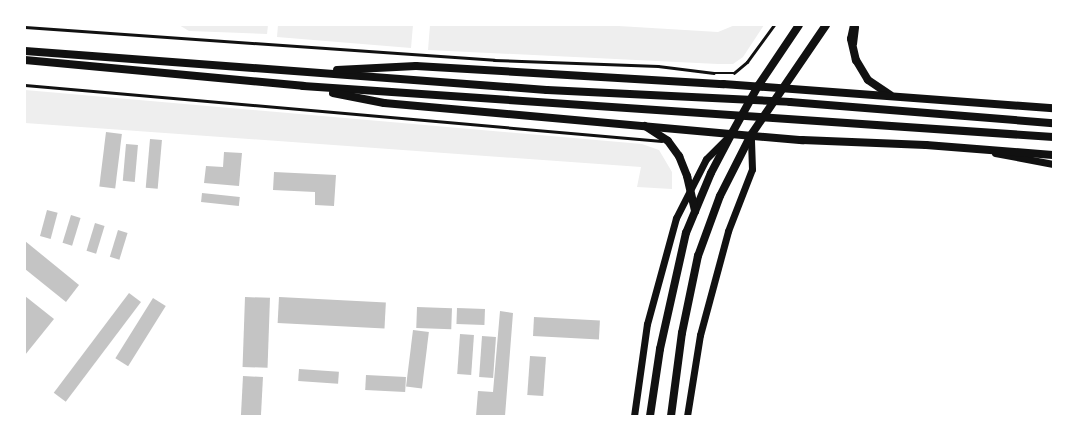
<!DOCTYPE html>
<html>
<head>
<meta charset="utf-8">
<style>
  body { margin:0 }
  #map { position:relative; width:1078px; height:441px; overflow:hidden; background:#fff; font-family:Quicksand,sans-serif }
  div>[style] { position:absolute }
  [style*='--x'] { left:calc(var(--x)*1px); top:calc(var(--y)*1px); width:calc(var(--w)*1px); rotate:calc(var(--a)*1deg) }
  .green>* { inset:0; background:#eee }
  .building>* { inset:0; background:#c4c4c4; transform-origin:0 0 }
  .service>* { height:2.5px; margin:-1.25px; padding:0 1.25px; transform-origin:1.25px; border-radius:1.25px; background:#111 }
  .secondary>* { height:7px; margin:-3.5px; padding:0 3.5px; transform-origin:3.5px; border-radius:3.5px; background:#111 }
  .primary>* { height:8px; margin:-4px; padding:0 4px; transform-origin:4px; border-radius:4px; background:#111 }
  .trunk>* { height:8px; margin:-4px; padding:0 4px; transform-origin:4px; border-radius:4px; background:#111 }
  span { translate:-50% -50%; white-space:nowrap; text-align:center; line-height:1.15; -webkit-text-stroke:3.5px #fff; paint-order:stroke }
  .frame { position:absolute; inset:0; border:26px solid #fff; pointer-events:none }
</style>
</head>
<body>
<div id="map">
  <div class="green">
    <i style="clip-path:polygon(179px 25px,268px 25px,267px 34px,189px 31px)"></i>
    <i style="clip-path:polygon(278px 25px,413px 25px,411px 48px,277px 37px)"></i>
    <i style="clip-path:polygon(430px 25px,602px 25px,718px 32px,735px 25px,764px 25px,743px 57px,733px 64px,718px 64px,428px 50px)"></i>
    <i style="clip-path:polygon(25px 90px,642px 144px,659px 150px,672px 172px,672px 189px,637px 187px,641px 167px,25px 123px)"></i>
  </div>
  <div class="building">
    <i style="left:106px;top:132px;width:16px;height:55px;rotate:7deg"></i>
    <i style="left:150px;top:139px;width:12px;height:49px;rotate:5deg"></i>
    <i style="left:126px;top:144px;width:12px;height:37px;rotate:5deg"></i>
    <i style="clip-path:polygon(224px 152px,242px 153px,239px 186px,204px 183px,206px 166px,223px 167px)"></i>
    <i style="clip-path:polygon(274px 172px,336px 175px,334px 206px,315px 205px,315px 192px,273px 190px)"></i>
    <i style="left:202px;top:193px;width:38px;height:9px;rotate:6deg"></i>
    <i style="left:47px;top:210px;width:11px;height:27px;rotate:15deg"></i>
    <i style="left:71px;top:215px;width:10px;height:29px;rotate:17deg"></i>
    <i style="left:95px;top:223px;width:10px;height:29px;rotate:17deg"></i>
    <i style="left:118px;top:230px;width:10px;height:28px;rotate:17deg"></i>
    <i style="clip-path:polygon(25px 241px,79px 285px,66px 302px,25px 269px)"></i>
    <i style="left:129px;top:293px;width:15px;height:125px;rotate:37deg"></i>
    <i style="clip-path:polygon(25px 296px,54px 319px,25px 355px)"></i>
    <i style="left:245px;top:297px;width:25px;height:70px;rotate:2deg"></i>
    <i style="left:279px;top:297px;width:107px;height:26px;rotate:3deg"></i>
    <i style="left:153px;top:298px;width:15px;height:71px;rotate:32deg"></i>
    <i style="left:417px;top:307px;width:35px;height:21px;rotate:2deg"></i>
    <i style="left:457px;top:308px;width:28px;height:16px;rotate:2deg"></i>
    <i style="clip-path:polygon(500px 311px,513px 313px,505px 416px,476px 416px,478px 391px,493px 392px)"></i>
    <i style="left:534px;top:317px;width:66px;height:19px;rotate:3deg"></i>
    <i style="left:413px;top:330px;width:16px;height:57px;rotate:7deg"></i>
    <i style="left:460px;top:334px;width:14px;height:40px;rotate:4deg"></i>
    <i style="left:482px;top:336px;width:14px;height:41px;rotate:4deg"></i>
    <i style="left:530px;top:356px;width:16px;height:39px;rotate:4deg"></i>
    <i style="left:299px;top:369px;width:40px;height:12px;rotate:4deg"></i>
    <i style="left:366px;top:375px;width:40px;height:15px;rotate:3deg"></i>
    <i style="left:243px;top:376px;width:20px;height:40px;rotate:3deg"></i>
  </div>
  <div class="service">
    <i style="--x:25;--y:27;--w:470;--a:4"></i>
    <i style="--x:494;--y:60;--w:164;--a:2.1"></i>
    <i style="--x:658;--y:66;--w:56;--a:7.1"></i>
    <i style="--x:714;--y:73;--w:20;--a:0"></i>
    <i style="--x:734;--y:73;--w:17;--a:-40"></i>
    <i style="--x:747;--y:62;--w:46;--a:-53.9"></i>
    <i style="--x:855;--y:44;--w:17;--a:-83"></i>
    <i style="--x:25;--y:85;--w:639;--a:5.02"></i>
  </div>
  <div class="secondary">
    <i style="--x:995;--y:153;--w:59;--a:10.7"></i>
    <i style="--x:634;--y:416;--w:93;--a:-82"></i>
    <i style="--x:647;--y:324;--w:110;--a:-74.7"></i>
    <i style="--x:676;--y:218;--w:66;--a:-63"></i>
    <i style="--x:706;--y:159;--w:33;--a:-45"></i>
    <i style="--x:687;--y:416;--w:82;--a:-80.9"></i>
    <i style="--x:700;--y:335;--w:108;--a:-74.9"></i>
    <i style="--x:728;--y:231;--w:66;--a:-68.8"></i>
    <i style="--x:752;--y:169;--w:34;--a:-92"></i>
  </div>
  <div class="primary">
    <i style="--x:650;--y:416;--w:68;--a:-81.5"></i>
    <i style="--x:660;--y:349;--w:119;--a:-77.4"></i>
    <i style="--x:686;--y:233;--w:65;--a:-67.4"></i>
    <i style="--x:711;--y:173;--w:45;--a:-62.3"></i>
    <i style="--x:732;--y:133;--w:54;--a:-61"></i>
    <i style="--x:758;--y:86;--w:73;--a:-56.1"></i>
    <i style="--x:671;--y:416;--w:84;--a:-82.5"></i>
    <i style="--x:682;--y:333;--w:79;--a:-78.3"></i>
    <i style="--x:698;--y:256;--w:64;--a:-69.9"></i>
    <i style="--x:720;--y:196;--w:68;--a:-63.1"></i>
    <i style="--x:751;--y:135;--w:133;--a:-55.7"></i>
  </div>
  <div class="trunk">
    <i style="--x:854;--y:25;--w:14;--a:102"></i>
    <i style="--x:851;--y:39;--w:22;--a:77"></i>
    <i style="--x:856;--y:60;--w:23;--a:59"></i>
    <i style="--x:868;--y:80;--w:27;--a:34"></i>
    <i style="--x:25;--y:51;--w:523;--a:4.27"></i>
    <i style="--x:547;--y:90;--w:243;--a:2.8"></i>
    <i style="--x:790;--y:102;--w:264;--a:4.6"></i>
    <i style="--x:25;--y:60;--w:279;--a:5.3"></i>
    <i style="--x:303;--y:86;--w:752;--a:3.89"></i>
    <i style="--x:337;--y:70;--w:79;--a:-2.9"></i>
    <i style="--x:416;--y:66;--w:308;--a:3.4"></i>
    <i style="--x:723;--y:84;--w:331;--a:4.2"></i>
    <i style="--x:333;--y:93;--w:52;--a:11.1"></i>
    <i style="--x:384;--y:103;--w:420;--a:5.1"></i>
    <i style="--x:802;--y:140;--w:124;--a:2.3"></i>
    <i style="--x:926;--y:145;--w:127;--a:4.5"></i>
    <i style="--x:645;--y:126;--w:27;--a:33"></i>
    <i style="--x:668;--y:141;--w:19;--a:54"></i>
    <i style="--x:679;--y:156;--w:22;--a:68"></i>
    <i style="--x:687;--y:176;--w:36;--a:77"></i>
  </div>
  <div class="frame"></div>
</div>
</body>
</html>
